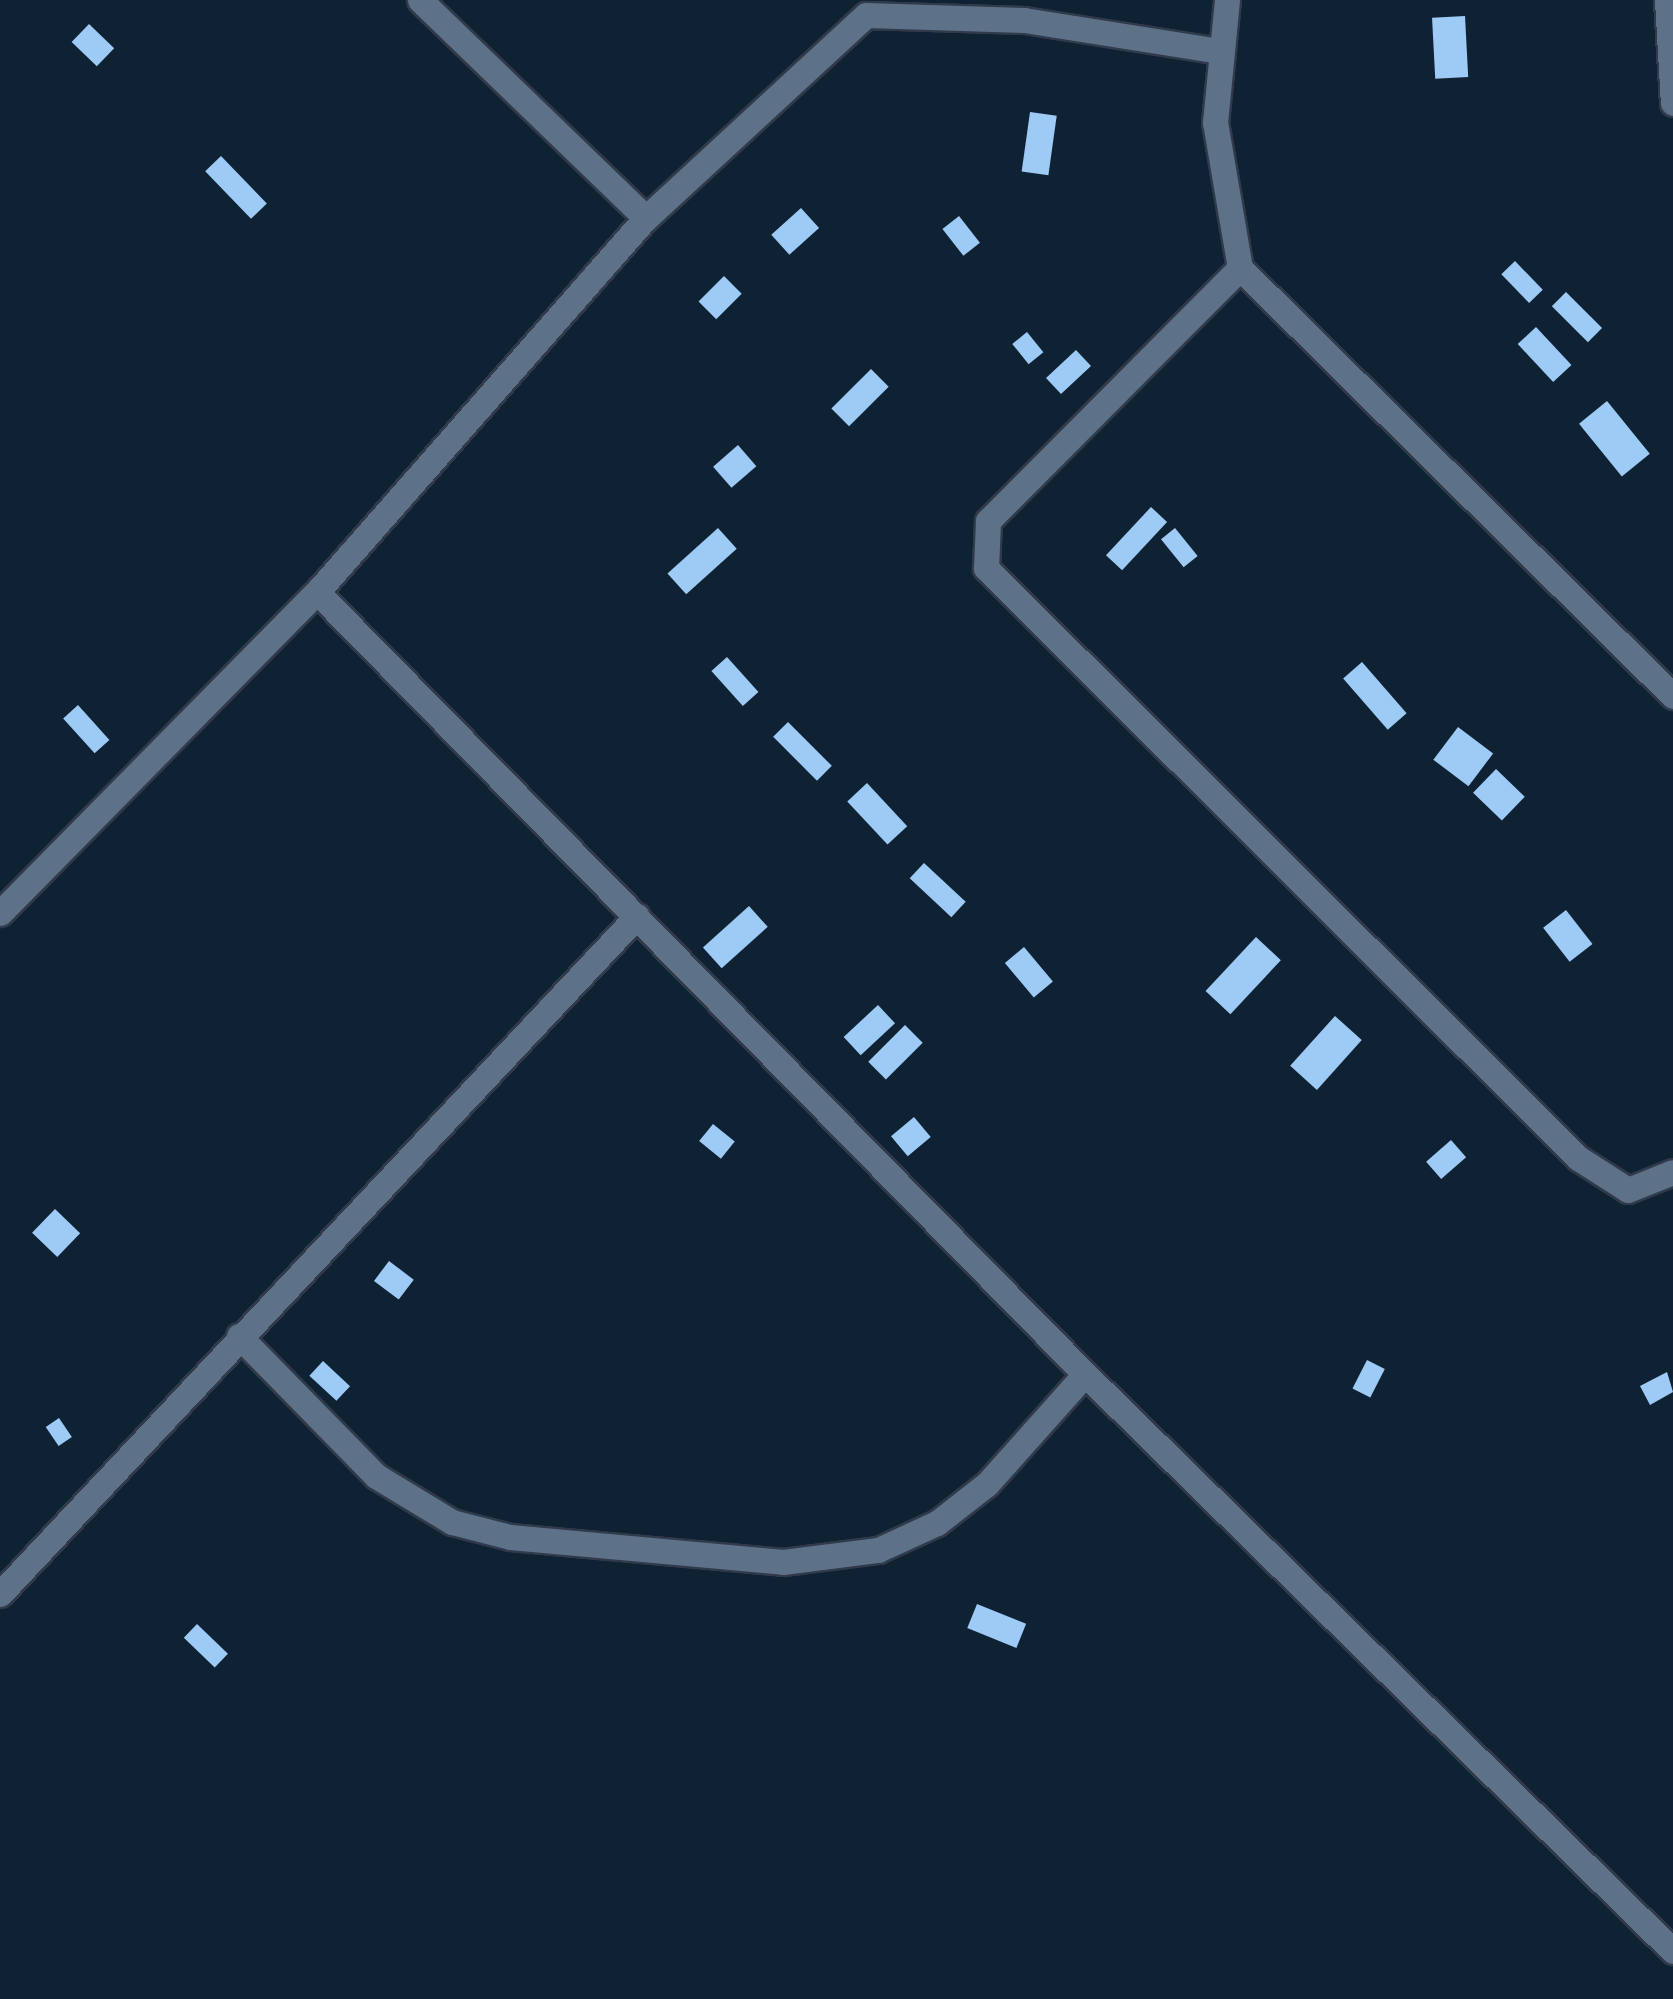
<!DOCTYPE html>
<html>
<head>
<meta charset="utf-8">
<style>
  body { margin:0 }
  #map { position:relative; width:1673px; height:1999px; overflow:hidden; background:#0f2234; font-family:Manrope,sans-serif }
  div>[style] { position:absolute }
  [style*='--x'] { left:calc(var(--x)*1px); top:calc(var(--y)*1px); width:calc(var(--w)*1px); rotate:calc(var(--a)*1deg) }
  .building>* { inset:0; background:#9ecaf6; transform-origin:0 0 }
  .roads { filter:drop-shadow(2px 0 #303a4a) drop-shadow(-2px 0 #303a4a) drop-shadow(0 2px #303a4a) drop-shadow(0 -2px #303a4a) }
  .minor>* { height:25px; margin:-12.5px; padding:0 12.5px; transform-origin:12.5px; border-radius:12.5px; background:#5d7288 }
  span { translate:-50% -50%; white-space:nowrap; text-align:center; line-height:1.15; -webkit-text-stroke:10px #040b12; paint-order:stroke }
</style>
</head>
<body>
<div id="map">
  <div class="building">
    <i style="left:1465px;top:16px;width:61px;height:33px;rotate:87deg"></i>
    <i style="left:89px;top:24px;width:35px;height:25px;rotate:44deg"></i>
    <i style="left:1030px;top:112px;width:27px;height:60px;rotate:8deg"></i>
    <i style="left:221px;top:156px;width:66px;height:22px;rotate:46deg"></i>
    <i style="left:801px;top:208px;width:27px;height:40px;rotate:48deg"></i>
    <i style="left:959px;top:216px;width:34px;height:21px;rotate:52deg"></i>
    <i style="left:1515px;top:261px;width:40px;height:19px;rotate:46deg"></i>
    <i style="left:724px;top:276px;width:25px;height:36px;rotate:45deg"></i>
    <i style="left:1566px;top:292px;width:51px;height:20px;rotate:45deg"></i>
    <i style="left:1536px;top:327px;width:52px;height:25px;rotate:47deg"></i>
    <i style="left:1027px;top:332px;width:26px;height:19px;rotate:51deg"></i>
    <i style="left:1076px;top:350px;width:22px;height:41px;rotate:47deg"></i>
    <i style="left:871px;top:369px;width:25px;height:56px;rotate:45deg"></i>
    <i style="left:1607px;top:401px;width:68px;height:36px;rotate:51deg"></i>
    <i style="left:738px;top:445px;width:28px;height:33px;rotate:49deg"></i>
    <i style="left:1151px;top:507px;width:22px;height:66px;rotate:43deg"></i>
    <i style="left:718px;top:528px;width:28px;height:68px;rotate:48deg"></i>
    <i style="left:1175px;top:528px;width:36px;height:18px;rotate:51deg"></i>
    <i style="left:727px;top:657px;width:47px;height:21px;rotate:48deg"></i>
    <i style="left:1362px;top:662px;width:68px;height:25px;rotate:49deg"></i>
    <i style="left:78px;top:705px;width:47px;height:20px;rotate:48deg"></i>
    <i style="left:788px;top:722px;width:62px;height:21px;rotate:45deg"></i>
    <i style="left:1458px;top:727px;width:44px;height:41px;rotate:37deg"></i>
    <i style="left:1496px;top:769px;width:40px;height:33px;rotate:44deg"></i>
    <i style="left:867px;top:783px;width:59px;height:27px;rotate:47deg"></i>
    <i style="left:924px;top:863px;width:57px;height:21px;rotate:43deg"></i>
    <i style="left:749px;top:906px;width:28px;height:62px;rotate:48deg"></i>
    <i style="left:1566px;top:910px;width:43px;height:29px;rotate:52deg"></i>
    <i style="left:1256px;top:937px;width:34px;height:74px;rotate:43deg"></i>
    <i style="left:1024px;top:947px;width:45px;height:25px;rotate:50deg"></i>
    <i style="left:878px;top:1005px;width:25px;height:47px;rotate:47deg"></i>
    <i style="left:1335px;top:1016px;width:36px;height:67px;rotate:42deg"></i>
    <i style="left:905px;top:1025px;width:25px;height:52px;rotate:45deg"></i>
    <i style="left:914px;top:1117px;width:26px;height:30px;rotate:50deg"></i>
    <i style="left:713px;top:1124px;width:28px;height:22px;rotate:39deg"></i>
    <i style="left:1451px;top:1140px;width:23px;height:33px;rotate:49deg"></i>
    <i style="left:55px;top:1209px;width:35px;height:33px;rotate:44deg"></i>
    <i style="left:389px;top:1261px;width:31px;height:25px;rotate:37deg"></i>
    <i style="left:1367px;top:1360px;width:20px;height:32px;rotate:27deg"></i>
    <i style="left:323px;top:1361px;width:37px;height:20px;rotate:43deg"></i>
    <i style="clip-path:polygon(1667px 1372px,1673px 1392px,1650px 1405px,1640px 1386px)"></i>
    <i style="left:59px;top:1418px;width:23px;height:16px;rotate:56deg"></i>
    <i style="left:977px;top:1604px;width:53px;height:26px;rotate:22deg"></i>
    <i style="left:197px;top:1624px;width:43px;height:19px;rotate:44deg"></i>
  </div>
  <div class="roads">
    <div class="minor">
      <i style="--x:420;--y:0;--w:314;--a:44"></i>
      <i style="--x:1227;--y:0;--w:123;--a:95.6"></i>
      <i style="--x:1215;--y:122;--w:148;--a:80.3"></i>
      <i style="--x:1240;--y:268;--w:609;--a:44.67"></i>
      <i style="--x:1667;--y:0;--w:103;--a:86.7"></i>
      <i style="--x:1240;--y:268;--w:357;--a:134.9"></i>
      <i style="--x:988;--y:521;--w:47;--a:92.4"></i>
      <i style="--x:986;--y:568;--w:836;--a:44.9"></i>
      <i style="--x:1578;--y:1158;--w:59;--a:32.6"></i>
      <i style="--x:1628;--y:1190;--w:48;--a:-21.8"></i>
      <i style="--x:317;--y:592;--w:1096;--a:45.52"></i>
      <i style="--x:1085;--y:1374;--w:824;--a:44.46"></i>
      <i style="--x:0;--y:913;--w:451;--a:-45.4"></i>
      <i style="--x:317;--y:592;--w:498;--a:-48.7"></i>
      <i style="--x:646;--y:218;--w:299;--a:-42.7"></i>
      <i style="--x:866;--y:15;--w:158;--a:1.8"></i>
      <i style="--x:1024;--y:20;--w:198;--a:9"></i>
      <i style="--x:239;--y:1336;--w:196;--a:45.6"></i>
      <i style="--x:376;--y:1476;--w:89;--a:31.2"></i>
      <i style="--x:452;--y:1522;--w:60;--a:14.5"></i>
      <i style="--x:510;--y:1537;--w:274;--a:5.2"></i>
      <i style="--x:783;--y:1562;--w:96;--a:-7.2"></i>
      <i style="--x:878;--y:1550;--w:65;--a:-24.6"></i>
      <i style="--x:937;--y:1523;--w:63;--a:-38"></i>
      <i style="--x:987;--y:1484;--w:147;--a:-48.3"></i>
      <i style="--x:0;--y:1594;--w:930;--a:-46.79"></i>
    </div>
  </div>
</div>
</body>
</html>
